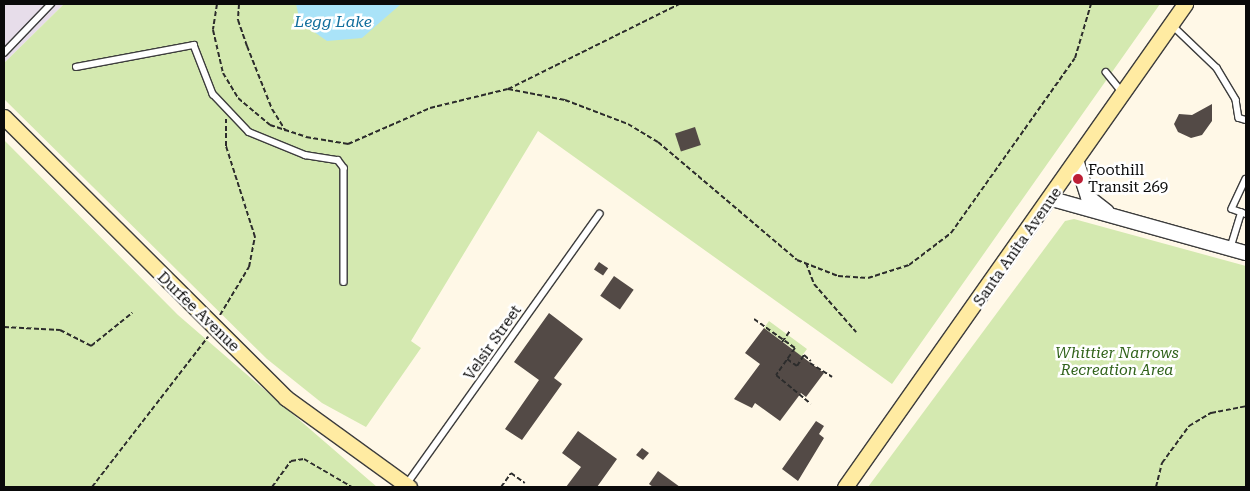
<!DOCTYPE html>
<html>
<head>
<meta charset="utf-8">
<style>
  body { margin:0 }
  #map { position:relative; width:1250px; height:491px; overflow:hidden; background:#fff8e7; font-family:"Roboto Serif",serif }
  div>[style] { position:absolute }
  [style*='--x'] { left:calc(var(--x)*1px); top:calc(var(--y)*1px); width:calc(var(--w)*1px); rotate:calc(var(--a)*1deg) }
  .industrial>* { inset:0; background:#e7ddea }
  .green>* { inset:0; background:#d4e9b0 }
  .water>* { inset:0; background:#aae3f8 }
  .building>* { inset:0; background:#534a46; transform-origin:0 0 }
  .path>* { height:2px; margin-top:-1px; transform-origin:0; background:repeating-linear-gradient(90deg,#2c2c2c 0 5px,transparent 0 7.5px) }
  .roads { filter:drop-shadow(1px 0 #3d3d3d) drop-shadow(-1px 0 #3d3d3d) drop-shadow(0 1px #3d3d3d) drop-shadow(0 -1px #3d3d3d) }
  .service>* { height:5.5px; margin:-2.75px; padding:0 2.75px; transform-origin:2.75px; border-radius:2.75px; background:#fff }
  .tertiary>* { height:14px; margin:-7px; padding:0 7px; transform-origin:7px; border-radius:7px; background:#fff }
  .secondary>* { height:15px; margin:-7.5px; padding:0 7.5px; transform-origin:7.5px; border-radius:7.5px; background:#ffeba2 }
  .dots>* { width:14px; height:14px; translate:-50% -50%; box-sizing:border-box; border:2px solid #fff; border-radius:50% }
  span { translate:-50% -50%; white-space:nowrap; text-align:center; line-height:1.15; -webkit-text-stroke:5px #fff; paint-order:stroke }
  .poi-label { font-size:15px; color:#0a0a0a }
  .left { translate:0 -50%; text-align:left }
  .street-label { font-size:15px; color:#0a0a0a }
  .park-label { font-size:15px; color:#30621a; font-style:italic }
  .water-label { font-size:16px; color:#116e9d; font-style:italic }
  .frame { position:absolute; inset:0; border:5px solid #0a0a0a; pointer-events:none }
</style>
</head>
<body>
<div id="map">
  <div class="industrial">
    <i style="clip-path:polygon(4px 4px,64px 4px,4px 63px)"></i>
  </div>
  <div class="green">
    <i style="clip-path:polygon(64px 4px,1160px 4px,892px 384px,538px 131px,411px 341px,421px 348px,366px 427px,322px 403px,267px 359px,4px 99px,4px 63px)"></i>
    <i style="clip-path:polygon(4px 140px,178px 315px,377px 487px,4px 487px)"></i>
    <i style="clip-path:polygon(1074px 219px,1246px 266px,1246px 487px,868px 487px,1065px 221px)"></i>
    <i style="clip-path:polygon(769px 321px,807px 349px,798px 361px,793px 349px,764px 328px)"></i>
  </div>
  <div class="water">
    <i style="clip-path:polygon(296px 4px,401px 4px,362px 38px,327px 41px,300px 22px)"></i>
  </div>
  <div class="building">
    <i style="clip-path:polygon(1212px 104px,1212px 121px,1202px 135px,1191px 138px,1178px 132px,1174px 124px,1179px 114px,1192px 115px)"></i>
    <i style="left:695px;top:127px;width:19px;height:21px;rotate:72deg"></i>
    <i style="left:599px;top:262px;width:11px;height:9px;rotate:34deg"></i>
    <i style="left:614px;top:276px;width:24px;height:24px;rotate:35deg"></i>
    <i style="clip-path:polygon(549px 313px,583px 339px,554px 378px,562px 384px,522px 440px,505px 429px,539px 380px,514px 362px)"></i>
    <i style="clip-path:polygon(764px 328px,824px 373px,806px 397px,801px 393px,780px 421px,755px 403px,752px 408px,734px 399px,760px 364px,745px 353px)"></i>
    <i style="clip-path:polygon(816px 421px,824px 426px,819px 434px,824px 438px,798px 481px,782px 469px)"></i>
    <i style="clip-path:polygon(578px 431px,617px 459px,597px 487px,566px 487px,581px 467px,562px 453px)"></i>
    <i style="clip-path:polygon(642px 448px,649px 453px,643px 460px,636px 455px)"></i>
    <i style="clip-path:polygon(658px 471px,680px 487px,653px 487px,649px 484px)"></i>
  </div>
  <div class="path">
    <i style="--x:217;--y:4;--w:26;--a:99"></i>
    <i style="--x:213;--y:30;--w:44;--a:76.9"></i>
    <i style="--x:223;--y:73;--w:29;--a:59"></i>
    <i style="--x:238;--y:98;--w:42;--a:40.2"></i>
    <i style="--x:270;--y:125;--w:38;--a:18"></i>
    <i style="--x:306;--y:137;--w:43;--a:9.5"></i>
    <i style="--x:348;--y:144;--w:90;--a:-23.7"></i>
    <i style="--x:430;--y:108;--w:80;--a:-13.7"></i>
    <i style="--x:508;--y:89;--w:191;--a:-26.4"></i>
    <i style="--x:239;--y:4;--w:16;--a:94"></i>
    <i style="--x:238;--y:20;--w:28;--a:71"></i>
    <i style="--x:247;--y:46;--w:68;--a:68.4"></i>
    <i style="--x:272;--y:109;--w:26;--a:58"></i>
    <i style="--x:508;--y:89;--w:58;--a:10.9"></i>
    <i style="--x:565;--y:100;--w:67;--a:20.9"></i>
    <i style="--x:628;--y:124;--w:35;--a:31"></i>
    <i style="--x:658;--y:142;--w:182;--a:40.3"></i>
    <i style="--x:797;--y:260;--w:44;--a:21.3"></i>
    <i style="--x:838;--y:276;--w:30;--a:4"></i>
    <i style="--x:868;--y:278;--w:43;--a:-17.6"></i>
    <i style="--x:909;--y:265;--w:53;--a:-37.3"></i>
    <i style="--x:951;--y:233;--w:214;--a:-54.7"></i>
    <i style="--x:1075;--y:58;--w:56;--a:-73.5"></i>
    <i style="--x:806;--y:263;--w:22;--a:69"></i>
    <i style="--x:814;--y:284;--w:64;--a:48.8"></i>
    <i style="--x:220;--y:315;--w:56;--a:-58.9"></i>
    <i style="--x:249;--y:267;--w:31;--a:-79"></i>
    <i style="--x:255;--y:237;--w:96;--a:-107.7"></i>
    <i style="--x:226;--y:146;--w:27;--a:-90"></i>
    <i style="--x:754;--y:319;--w:50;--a:35.3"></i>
    <i style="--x:795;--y:348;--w:33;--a:125"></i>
    <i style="--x:776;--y:375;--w:45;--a:39.6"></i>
    <i style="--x:4;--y:327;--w:56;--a:3.1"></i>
    <i style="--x:60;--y:330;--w:35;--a:27"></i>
    <i style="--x:91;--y:346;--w:53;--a:-38.8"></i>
    <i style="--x:782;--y:342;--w:14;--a:-54"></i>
    <i style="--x:787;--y:359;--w:12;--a:35"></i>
    <i style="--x:797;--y:366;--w:13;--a:-58"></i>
    <i style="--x:804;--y:355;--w:9;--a:41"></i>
    <i style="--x:810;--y:363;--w:26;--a:32"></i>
    <i style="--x:92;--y:487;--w:190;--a:-52.3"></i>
    <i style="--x:272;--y:487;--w:32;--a:-54"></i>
    <i style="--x:291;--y:461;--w:13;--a:-9"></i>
    <i style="--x:304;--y:459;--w:56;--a:30.3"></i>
    <i style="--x:501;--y:487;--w:17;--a:-54"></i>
    <i style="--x:511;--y:473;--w:17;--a:36"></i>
    <i style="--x:1156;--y:487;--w:25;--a:-76"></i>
    <i style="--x:1162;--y:463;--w:46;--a:-53.9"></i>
    <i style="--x:1189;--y:426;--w:26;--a:-31"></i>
    <i style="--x:1211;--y:413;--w:36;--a:-11"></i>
  </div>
  <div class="roads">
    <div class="service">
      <i style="--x:1172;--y:25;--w:62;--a:43.7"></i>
      <i style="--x:1217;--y:68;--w:37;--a:59"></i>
      <i style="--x:1236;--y:100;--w:18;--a:81"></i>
      <i style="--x:1239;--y:118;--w:7;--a:16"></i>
      <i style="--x:4;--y:53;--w:68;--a:-46.2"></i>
      <i style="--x:76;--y:67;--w:120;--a:-10.6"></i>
      <i style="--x:194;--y:45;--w:53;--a:68.8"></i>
      <i style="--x:213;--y:94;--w:52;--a:46.5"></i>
      <i style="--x:249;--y:132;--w:61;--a:22.3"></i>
      <i style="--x:305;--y:155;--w:33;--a:9"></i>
      <i style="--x:338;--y:160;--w:10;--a:53"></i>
      <i style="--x:344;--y:168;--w:114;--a:90"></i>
      <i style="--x:1106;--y:72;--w:26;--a:51"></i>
      <i style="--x:1246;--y:179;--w:33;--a:115"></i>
      <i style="--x:1232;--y:209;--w:15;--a:20"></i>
      <i style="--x:1230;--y:249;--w:38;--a:-73"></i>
      <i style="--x:406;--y:485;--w:333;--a:-54.5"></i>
    </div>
    <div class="tertiary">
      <i style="--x:1077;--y:163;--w:36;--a:72"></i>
      <i style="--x:1088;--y:197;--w:24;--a:38"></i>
      <i style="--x:1052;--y:199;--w:201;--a:15.6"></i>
    </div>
    <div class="secondary">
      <i style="--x:4;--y:117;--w:398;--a:44.9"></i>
      <i style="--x:286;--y:398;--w:152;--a:35.9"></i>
      <i style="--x:845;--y:487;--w:591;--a:-54.86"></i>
    </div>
  </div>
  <div class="dots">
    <i style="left:1078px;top:179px;background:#bd1f36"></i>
  </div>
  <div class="poi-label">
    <span class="left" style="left:1088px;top:179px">Foothill<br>Transit 269</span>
  </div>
  <div class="street-label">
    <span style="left:1018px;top:247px;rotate:-55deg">Santa Anita Avenue</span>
    <span style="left:198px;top:312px;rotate:44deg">Durfee Avenue</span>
    <span style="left:493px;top:343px;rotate:-55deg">Velsir Street</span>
  </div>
  <div class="park-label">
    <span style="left:1117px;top:362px">Whittier Narrows<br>Recreation Area</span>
  </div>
  <div class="water-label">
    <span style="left:333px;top:22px">Legg Lake</span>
  </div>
  <div class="frame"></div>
</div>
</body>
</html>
